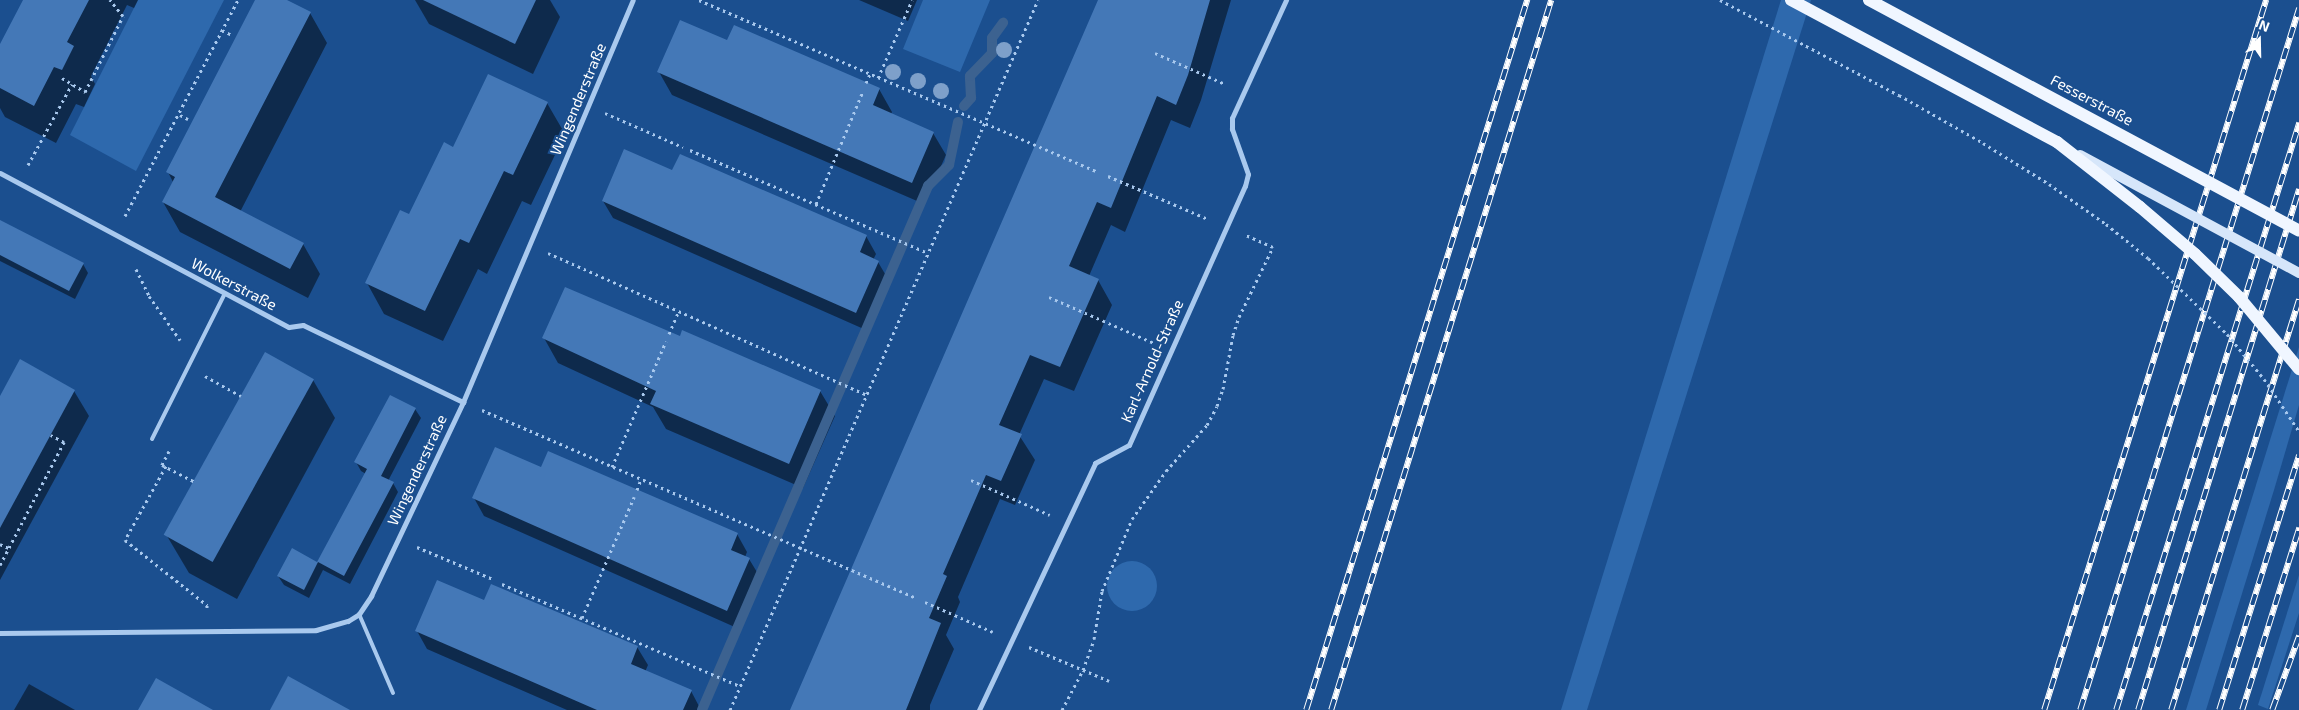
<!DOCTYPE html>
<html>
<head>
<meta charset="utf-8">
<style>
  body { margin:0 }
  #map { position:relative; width:2299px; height:710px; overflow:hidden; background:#1b4f8f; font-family:"Exo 2",sans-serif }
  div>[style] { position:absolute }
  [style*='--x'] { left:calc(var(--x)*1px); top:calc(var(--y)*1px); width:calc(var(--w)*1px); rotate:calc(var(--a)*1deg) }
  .green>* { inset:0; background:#2e69ad }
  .round { border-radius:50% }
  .shadow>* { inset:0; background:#0007 }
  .stream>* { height:10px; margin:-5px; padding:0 5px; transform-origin:5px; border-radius:5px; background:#3c6290 }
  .building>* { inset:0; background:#4478b7; transform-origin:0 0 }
  .path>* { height:3px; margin-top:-1.5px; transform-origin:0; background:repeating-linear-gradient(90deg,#a9c9ee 0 2.5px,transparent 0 6.5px) }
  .service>* { height:4px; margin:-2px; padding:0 2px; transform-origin:2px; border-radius:2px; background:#a9c9ee }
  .minor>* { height:5px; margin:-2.5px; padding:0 2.5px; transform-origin:2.5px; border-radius:2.5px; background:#a9c9ee }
  .primary>* { height:12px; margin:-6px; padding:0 6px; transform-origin:6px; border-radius:6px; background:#f0f6ff }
  .rail>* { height:5.5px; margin-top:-2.75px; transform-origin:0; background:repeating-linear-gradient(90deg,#1b4f8f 0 11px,#fff 0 22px); box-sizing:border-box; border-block:1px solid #fff }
  .path-bridge>* { height:3px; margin-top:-1.5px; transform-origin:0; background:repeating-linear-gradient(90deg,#a9c9ee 0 2.5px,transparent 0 6.5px) }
  .secondary-bridge>* { height:10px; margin:-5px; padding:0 5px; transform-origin:5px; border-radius:5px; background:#d6e6fa }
  .primary-bridge>* { height:12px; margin:-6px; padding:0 6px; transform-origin:6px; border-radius:6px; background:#f0f6ff }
  .trees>* { width:16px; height:16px; margin:-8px; border-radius:50%; background:#7ea0ca }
  span { translate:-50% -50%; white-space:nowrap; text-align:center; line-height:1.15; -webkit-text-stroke:4px #1b4f8f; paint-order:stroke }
  .street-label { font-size:15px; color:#fff }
  .north { position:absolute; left:2234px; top:15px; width:50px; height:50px; -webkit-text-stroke:4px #1b4f8f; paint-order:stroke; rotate:21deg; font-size:14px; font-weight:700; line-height:20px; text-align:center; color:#fff }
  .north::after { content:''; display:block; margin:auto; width:18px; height:22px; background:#fff; clip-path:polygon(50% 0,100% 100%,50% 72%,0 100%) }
</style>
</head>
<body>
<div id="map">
  <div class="green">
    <i style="clip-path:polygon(138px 0,224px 0,136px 171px,70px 135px)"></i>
    <i style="clip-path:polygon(923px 0,990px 0,960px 72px,903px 49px)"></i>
    <i style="clip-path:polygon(1781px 0,1811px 0,1587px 710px,1561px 710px)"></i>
    <i style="clip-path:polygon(2299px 347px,2299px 405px,2274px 490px,2206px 710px,2186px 710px)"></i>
    <i class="round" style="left:1107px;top:561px;width:50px;height:50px"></i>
    <i style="clip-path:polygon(2299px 575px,2299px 613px,2268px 709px,2258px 705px)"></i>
  </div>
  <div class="shadow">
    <i style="clip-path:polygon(24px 0,138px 0,134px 8px,127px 5px,91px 76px,95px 84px,84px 107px,76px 104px,56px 143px,5px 117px,0 108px,0 47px)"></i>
    <i style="clip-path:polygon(257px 0,285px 0,310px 13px,327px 43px,240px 212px,303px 244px,320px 274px,308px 298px,180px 232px,163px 202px,173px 182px,168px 172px)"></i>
    <i style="clip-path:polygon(415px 0,550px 0,560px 17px,533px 74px,429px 24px)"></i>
    <i style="clip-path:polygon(859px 0,917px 0,908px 21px)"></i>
    <i style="clip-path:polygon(1100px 0,1231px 0,1201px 100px,1190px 128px,1171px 120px,1125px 232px,1111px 225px,1089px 276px,1098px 280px,1112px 305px,1074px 391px,1044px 379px,1019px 435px,1035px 460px,1015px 505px,1000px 499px,958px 597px,960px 602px,946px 635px,954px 649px,930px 705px,930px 710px,792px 710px)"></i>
    <i style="clip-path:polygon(728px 42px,879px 89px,892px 112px,891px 114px,933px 133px,946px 155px,924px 204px,672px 95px,659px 72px)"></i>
    <i style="clip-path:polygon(547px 103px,565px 134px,531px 205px,522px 201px,487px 274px,478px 269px,443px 341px,384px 314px,367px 283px,454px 148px)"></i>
    <i style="clip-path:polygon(673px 172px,866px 236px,876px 254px,873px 260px,878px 262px,888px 279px,866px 330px,613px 218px,603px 201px)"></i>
    <i style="clip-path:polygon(0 221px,83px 264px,88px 273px,75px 299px,0 261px)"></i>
    <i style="clip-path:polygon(544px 338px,680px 338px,820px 391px,835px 416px,803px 488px,666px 429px,653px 407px,558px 363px)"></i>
    <i style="clip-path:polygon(313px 380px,335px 418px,237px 599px,189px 573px,167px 536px)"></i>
    <i style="clip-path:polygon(74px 391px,89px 416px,0 580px,0 398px)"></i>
    <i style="clip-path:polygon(390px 396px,415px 409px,421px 418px,388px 481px,393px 483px,398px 492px,350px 584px,323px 570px,309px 598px,284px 585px,278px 576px,292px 550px,317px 563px,366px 474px,361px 471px,356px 462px)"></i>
    <i style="clip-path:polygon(542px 469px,737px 534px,747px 552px,745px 557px,749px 559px,760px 577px,737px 628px,484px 516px,474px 498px)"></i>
    <i style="clip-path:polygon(485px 601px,637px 647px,648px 665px,645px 672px,691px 691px,701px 710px,567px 710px,427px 649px,417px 631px)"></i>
    <i style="clip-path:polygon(29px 684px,75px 710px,14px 710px)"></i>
  </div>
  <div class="stream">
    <i style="--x:964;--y:106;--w:11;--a:-49"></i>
    <i style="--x:971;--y:98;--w:22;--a:-93"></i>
    <i style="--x:970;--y:76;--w:32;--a:-46"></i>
    <i style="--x:992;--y:53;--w:15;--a:-90"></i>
    <i style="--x:992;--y:38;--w:19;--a:-54"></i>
    <i style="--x:702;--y:710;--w:571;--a:-66.67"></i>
    <i style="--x:928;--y:186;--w:30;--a:-45"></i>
    <i style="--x:949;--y:165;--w:44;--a:-78.2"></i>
  </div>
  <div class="building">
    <i style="clip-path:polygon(23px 0,89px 0,67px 42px,74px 46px,62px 70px,54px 67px,34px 106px,0 88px,0 44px)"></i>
    <i style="clip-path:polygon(255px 0,287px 0,311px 12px,215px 197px,304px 243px,290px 269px,162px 202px,175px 177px,166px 172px)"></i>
    <i style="clip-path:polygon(423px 0,536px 0,515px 44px)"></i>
    <i style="clip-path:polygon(1098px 0,1210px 0,1188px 75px,1176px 105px,1157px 96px,1111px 208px,1097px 202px,1069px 266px,1099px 279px,1060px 367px,1030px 355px,999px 425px,1022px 434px,1001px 481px,986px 475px,943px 574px,947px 576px,929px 618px,941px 623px,906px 710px,790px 710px)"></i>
    <i style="clip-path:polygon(680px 20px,727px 40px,734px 25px,880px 88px,873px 105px,934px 132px,912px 183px,657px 72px)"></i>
    <i style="clip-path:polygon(488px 74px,548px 102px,513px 175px,504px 171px,469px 243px,460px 239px,425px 311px,365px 283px,400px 210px,409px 214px,444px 142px,453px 147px)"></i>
    <i style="clip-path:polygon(624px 149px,672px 170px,680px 154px,867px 235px,860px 252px,879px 261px,856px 313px,602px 201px)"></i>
    <i style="clip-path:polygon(0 220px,84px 263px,69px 291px,0 255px)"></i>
    <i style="clip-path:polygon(565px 287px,680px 336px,682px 330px,821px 390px,789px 464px,650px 404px,656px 391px,542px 338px)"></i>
    <i style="left:265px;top:352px;width:56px;height:209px;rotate:29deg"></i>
    <i style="clip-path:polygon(20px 359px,75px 390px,0 528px,0 396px)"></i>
    <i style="clip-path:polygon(390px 395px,416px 408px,381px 476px,394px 482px,344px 576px,318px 562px,304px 590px,277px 576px,292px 548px,317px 562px,367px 469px,354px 462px)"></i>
    <i style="clip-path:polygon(495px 447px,541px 467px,548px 451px,738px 533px,731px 550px,750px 558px,727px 611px,472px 498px)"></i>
    <i style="clip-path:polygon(437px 580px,484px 600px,491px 584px,638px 646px,631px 664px,692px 690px,683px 710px,597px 710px,415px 631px)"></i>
    <i style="clip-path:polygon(288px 676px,350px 710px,270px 710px)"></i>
    <i style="clip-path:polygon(156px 678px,213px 710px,138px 710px)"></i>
  </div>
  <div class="path">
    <i style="--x:699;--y:0;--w:435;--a:23.3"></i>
    <i style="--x:222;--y:30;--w:11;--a:27"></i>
    <i style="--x:1155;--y:53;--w:77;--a:23.9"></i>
    <i style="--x:62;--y:78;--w:27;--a:31"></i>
    <i style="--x:85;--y:92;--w:85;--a:-63.4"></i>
    <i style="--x:123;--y:16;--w:21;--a:-129"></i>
    <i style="--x:878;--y:78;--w:85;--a:-66.4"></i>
    <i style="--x:866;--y:83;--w:10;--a:-66"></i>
    <i style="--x:605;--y:113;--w:85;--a:23.6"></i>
    <i style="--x:180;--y:115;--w:9;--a:27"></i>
    <i style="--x:690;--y:150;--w:259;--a:23.4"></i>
    <i style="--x:28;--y:165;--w:92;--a:-61.5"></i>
    <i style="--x:1108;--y:176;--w:109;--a:23.3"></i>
    <i style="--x:816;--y:204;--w:122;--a:-67.4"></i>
    <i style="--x:125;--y:216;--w:244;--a:-62.4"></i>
    <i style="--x:548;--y:253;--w:349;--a:24"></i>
    <i style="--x:136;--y:269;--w:30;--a:64"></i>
    <i style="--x:149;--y:296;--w:54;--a:54.8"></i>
    <i style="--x:1049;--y:297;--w:115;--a:23.7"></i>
    <i style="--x:669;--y:334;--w:25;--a:-67"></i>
    <i style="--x:205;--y:376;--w:41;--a:29.1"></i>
    <i style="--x:482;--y:410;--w:471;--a:23.4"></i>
    <i style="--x:169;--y:451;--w:16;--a:117"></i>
    <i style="--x:162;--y:465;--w:37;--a:27"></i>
    <i style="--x:166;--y:466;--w:85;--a:119"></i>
    <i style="--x:125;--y:540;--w:105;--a:38.4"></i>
    <i style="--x:207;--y:605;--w:6;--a:90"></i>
    <i style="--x:612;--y:467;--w:137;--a:-66.8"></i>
    <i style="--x:971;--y:480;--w:86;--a:23.9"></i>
    <i style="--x:637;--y:490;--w:12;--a:-70"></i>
    <i style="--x:0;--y:544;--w:10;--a:24"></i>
    <i style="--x:417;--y:547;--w:82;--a:22.8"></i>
    <i style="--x:0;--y:565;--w:139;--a:-62.5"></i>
    <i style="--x:64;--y:442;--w:15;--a:-152"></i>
    <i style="--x:502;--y:584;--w:259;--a:23.2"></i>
    <i style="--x:925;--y:602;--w:74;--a:23.8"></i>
    <i style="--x:582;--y:618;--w:132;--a:-66.7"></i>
    <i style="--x:1029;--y:647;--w:87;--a:23"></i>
    <i style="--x:730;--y:710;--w:774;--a:-66.55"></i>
    <i style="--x:1062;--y:710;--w:45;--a:-62.3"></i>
    <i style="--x:1083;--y:670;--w:33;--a:-70"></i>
    <i style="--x:1094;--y:639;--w:49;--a:-80.5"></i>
    <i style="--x:1102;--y:591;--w:78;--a:-67.4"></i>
    <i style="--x:1132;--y:519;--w:59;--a:-54.7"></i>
    <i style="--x:1166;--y:471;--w:62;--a:-48.3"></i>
    <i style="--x:1207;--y:425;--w:21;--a:-62"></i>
    <i style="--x:1217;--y:406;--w:18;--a:-71"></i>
    <i style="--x:1223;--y:389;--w:55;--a:-79.5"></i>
    <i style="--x:1233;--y:335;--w:19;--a:-72"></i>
    <i style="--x:1239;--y:317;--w:78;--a:-64.1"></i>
    <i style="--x:1273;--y:247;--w:30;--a:-156"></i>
  </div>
  <div class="service">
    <i style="--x:152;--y:439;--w:163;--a:-63.4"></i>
    <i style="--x:359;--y:614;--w:86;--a:66.7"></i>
  </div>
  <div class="minor">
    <i style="--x:0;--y:173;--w:327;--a:28.1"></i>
    <i style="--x:289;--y:327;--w:14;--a:-8"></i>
    <i style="--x:303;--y:325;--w:178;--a:25.7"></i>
    <i style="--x:0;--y:633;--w:316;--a:-0.5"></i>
    <i style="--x:316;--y:630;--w:33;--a:-16"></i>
    <i style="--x:348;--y:621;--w:13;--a:-32"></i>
    <i style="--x:359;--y:614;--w:22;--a:-56"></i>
    <i style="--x:371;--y:596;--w:215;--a:-64.6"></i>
    <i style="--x:463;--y:402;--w:436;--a:-67.1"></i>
    <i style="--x:979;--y:710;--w:273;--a:-64.8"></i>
    <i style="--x:1095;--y:463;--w:38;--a:-28"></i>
    <i style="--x:1129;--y:445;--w:284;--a:-65.9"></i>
    <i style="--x:1245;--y:186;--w:12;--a:-76"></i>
    <i style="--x:1248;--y:174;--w:48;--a:-109.6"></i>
    <i style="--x:1232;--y:129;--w:11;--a:-90"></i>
    <i style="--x:1232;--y:118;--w:130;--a:-65.4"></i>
  </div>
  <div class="primary">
    <i style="--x:1791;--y:0;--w:302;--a:28.1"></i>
  </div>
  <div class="rail">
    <i style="--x:1306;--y:710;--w:744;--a:-72.71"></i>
    <i style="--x:1331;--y:710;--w:743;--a:-72.78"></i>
    <i style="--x:2044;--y:710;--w:744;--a:-72.64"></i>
    <i style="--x:2080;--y:710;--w:735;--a:-72.67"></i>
    <i style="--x:2116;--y:710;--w:615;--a:-72.68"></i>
    <i style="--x:2138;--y:710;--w:545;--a:-72.83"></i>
    <i style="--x:2171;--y:710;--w:430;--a:-72.7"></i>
    <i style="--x:2219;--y:710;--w:267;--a:-72.6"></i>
    <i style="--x:2242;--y:710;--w:191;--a:-72.6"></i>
    <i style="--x:2272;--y:710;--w:79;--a:-70"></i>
  </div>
  <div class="path-bridge">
    <i style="--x:1720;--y:0;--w:203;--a:28"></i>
    <i style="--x:1899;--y:95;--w:97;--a:29.7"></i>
    <i style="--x:1983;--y:143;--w:78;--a:31.8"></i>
    <i style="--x:2049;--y:184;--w:70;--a:35.1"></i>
    <i style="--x:2106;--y:224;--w:54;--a:39"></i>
    <i style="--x:2148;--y:258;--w:110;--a:43.9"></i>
    <i style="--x:2227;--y:334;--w:58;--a:50.6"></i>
    <i style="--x:2264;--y:379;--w:63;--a:56.1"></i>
  </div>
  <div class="secondary-bridge">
    <i style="--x:2080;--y:155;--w:249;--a:28.3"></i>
  </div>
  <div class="primary-bridge">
    <i style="--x:1869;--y:0;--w:488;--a:28.2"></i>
    <i style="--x:2057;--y:142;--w:105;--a:38.1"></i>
    <i style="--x:2140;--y:207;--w:72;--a:40.5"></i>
    <i style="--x:2195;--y:254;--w:62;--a:44.3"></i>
    <i style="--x:2239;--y:297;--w:94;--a:50.2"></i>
  </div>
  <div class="trees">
    <i style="left:1004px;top:50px"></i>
    <i style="left:893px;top:72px"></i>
    <i style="left:918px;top:81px"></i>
    <i style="left:941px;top:91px"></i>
  </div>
  <div class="street-label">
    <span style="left:578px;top:99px;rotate:-67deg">Wingenderstraße</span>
    <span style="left:2092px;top:100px;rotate:28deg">Fesserstraße</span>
    <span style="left:234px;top:284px;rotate:28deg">Wolkerstraße</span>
    <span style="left:1152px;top:361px;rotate:-66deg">Karl-Arnold-Straße</span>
    <span style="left:417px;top:470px;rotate:-65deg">Wingenderstraße</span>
  </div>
  <div class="north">N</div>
</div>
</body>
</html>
